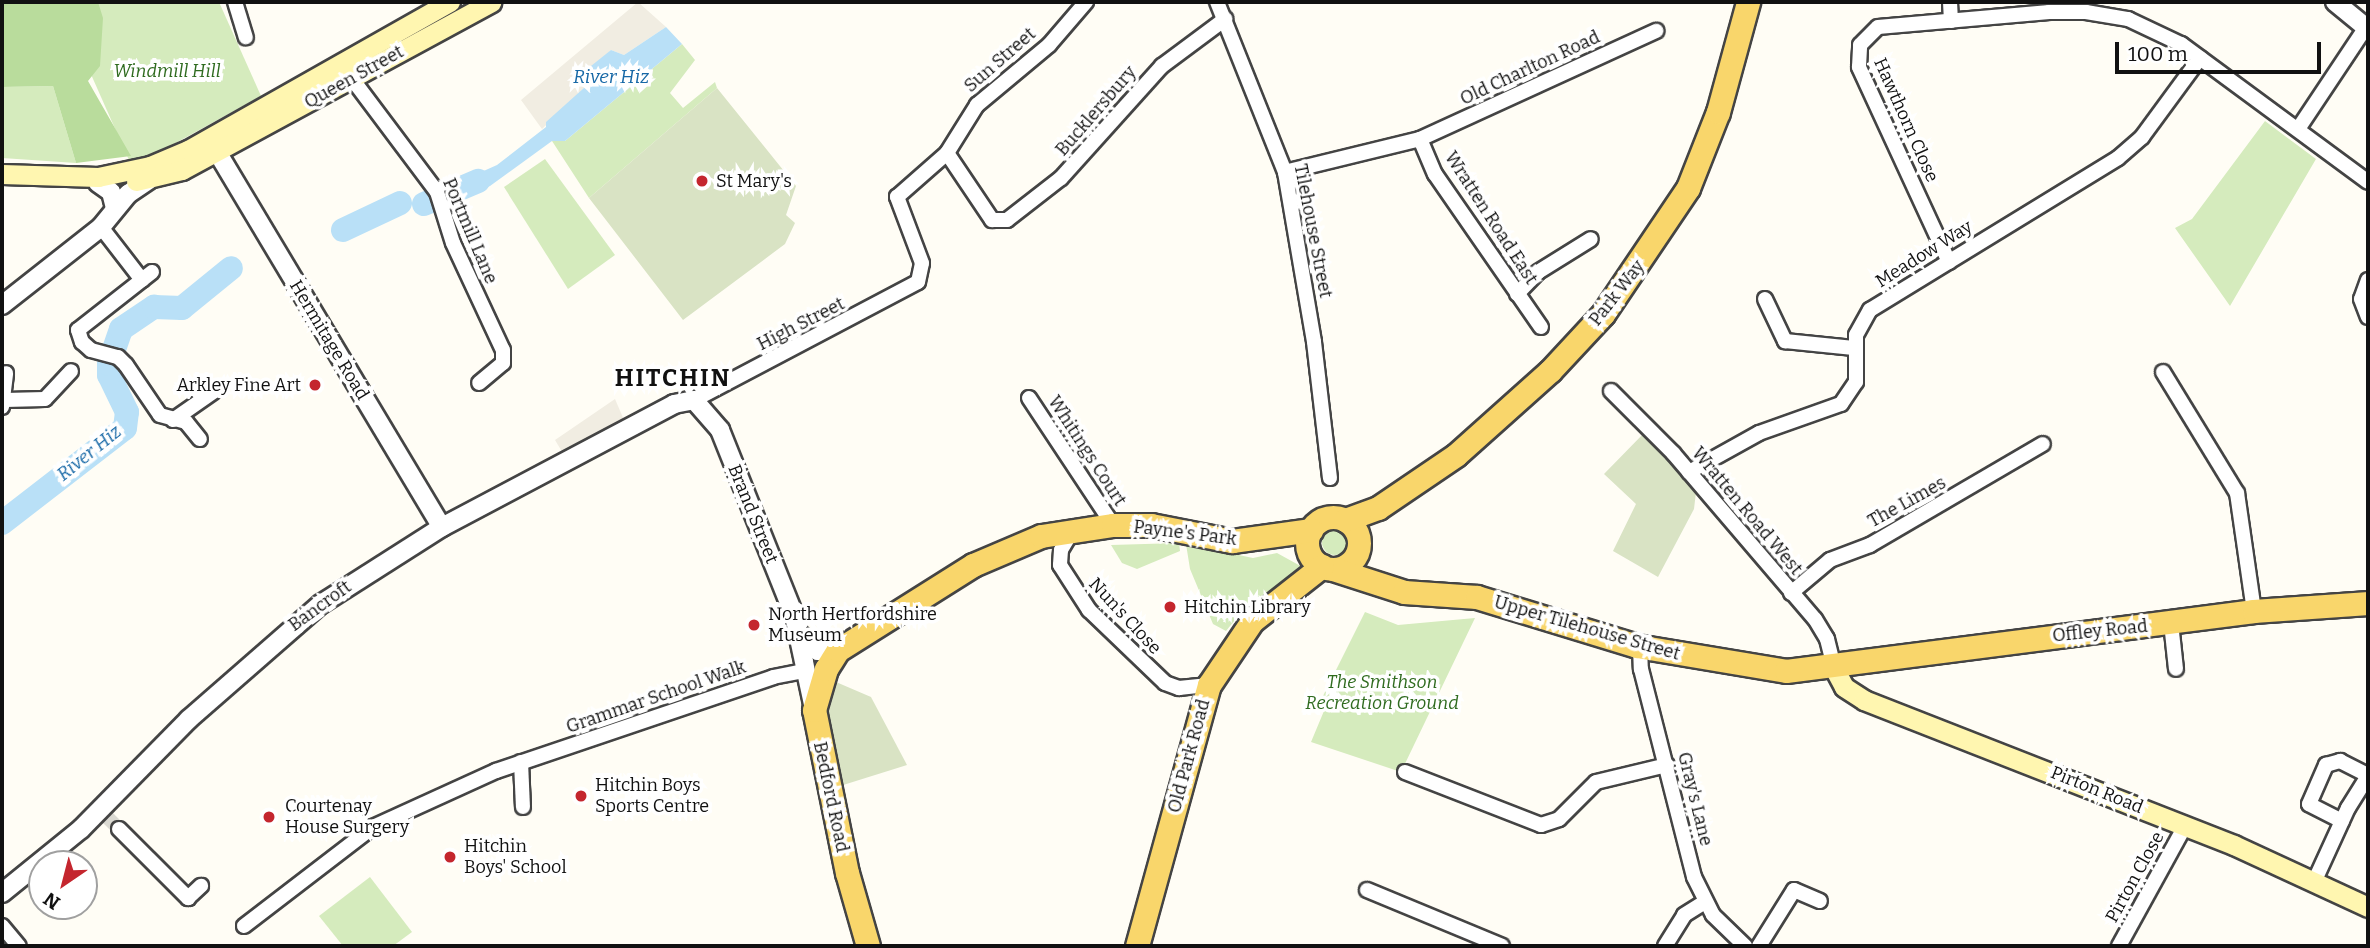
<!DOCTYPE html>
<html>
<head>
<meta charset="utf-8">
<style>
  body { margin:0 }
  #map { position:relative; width:2370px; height:948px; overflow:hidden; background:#fffdf5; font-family:Bitter,serif }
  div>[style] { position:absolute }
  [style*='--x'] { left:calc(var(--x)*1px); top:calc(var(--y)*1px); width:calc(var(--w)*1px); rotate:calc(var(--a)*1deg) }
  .green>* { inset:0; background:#d5ebbd }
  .round { border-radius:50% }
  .forest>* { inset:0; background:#b9dc9c }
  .cemetery>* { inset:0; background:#d9e3c4 }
  .plaza>* { inset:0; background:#f1ede2 }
  .water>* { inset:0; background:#b9e0f7 }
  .river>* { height:24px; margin:-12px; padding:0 12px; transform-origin:12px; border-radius:12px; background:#b9e0f7 }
  .minor-tunnel>* { height:14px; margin-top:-7px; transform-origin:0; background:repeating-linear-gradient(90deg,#dbdad3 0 14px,transparent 0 21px) }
  .roads { filter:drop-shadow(2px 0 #444) drop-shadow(-2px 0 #444) drop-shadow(0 2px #444) drop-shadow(0 -2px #444) }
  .minor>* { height:14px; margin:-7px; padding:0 7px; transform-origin:7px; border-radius:7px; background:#fff }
  .tertiary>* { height:18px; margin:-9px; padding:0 9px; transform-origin:9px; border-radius:9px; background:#fff }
  .secondary>* { height:19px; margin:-9.5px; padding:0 9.5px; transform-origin:9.5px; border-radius:9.5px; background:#fff6b0 }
  .primary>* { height:23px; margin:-11.5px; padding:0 11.5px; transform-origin:11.5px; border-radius:11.5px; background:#f9d66b }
  .primary>.ring { margin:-11.5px; padding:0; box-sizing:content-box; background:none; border:23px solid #f9d66b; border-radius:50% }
  .dots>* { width:19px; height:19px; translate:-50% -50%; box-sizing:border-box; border:4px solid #fff; border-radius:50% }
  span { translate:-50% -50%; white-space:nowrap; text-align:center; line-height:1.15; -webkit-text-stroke:7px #fff; paint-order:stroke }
  .street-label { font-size:18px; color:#111 }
  .park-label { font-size:18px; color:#2f6b1f; font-style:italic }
  .poi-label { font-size:18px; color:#111 }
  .left { translate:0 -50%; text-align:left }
  .right { translate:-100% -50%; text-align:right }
  .water-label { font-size:19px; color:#1768a6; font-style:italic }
  .district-label { font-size:24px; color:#111; font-weight:700; letter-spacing:2px }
  .frame { position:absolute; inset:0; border:4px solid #111; pointer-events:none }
  .north { position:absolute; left:28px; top:850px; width:70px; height:70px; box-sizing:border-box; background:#fff; border:2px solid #a0a0a0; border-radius:50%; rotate:215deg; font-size:19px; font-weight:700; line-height:28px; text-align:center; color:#111 }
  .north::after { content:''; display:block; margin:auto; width:24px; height:32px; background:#c4262e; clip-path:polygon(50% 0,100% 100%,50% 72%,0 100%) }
  .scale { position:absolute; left:2115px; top:42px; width:206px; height:32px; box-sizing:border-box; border:4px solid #111; border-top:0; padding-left:9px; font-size:21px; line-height:24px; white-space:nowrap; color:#111; -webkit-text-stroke:5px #fff; paint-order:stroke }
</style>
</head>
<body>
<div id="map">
  <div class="green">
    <i style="clip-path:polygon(59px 2px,219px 2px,261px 96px,132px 167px)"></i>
    <i style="clip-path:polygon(682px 44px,695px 60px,670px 93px,683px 108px,715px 82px,717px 88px,589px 198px,552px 141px,565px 141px)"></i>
    <i style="clip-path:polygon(53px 86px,76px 163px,2px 158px,2px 87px)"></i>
    <i style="clip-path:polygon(2265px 121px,2316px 159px,2230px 306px,2175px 228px,2192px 219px)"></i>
    <i style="clip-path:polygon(545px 159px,615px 255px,568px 289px,504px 187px)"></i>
    <i class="round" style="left:1322px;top:529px;width:26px;height:26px"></i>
    <i style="clip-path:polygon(1179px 543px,1180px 551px,1137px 569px,1122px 563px,1111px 545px)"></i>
    <i style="clip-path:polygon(1186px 544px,1253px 558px,1277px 553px,1306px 569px,1249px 612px,1243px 610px,1226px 631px,1213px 624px,1190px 569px)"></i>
    <i style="clip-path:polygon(1365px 612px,1398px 625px,1475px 618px,1401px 772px,1311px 742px,1329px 699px,1323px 696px)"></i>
    <i style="clip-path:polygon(370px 877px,412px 932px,393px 946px,343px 946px,319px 916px)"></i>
  </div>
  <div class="forest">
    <i style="clip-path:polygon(2px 2px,98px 2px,103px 18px,100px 66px,88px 81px,131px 156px,76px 163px,53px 86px,2px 87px)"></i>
  </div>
  <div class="cemetery">
    <i style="clip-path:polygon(717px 88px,796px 186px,786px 215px,795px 223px,785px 244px,683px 320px,589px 198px)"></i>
    <i style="clip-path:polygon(1645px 432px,1696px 492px,1694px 509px,1658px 577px,1613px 551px,1636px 504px,1604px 474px)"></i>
    <i style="clip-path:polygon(829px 679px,871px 697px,907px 765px,840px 786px,821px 696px)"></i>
  </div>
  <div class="plaza">
    <i style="clip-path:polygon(638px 2px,666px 27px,624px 55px,611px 50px,584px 79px,585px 87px,542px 129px,521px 100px)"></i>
    <i style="clip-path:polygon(615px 399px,627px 427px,567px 460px,555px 440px)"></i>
  </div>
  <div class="water">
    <i style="clip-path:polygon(666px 27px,682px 44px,565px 141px,552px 141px,490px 186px,462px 199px,449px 198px,450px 186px,497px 165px,546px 127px,546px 122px,585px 87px,581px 74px,611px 50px,624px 55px)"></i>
  </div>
  <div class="river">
    <i style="--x:424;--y:204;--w:59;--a:-23.1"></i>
    <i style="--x:343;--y:230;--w:63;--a:-25.3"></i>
    <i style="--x:2;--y:523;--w:155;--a:-37.7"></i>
    <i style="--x:125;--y:428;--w:16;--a:-83"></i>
    <i style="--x:127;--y:412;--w:41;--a:-115.9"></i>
    <i style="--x:109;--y:375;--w:11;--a:-90"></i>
    <i style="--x:109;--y:364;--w:37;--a:-71"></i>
    <i style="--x:121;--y:329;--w:40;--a:-34"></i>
    <i style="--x:154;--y:307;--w:28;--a:2"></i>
    <i style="--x:182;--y:308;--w:63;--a:-39.2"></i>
  </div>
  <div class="minor-tunnel">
    <i style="--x:105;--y:815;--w:20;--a:45"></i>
  </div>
  <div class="roads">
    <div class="minor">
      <i style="--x:235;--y:2;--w:37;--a:73"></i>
      <i style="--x:1217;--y:2;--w:183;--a:68.2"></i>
      <i style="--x:1285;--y:172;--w:172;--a:80.3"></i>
      <i style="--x:1314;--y:342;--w:137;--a:83.3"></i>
      <i style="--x:1950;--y:2;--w:19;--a:87"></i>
      <i style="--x:347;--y:72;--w:150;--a:53.1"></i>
      <i style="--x:437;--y:192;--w:53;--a:72.6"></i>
      <i style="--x:453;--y:243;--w:118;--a:65"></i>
      <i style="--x:503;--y:350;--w:13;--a:90"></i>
      <i style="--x:503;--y:363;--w:31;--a:140"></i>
      <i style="--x:2298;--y:129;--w:123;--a:-56.3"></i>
      <i style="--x:1420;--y:139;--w:38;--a:67"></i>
      <i style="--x:1435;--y:174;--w:186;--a:55.3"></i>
      <i style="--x:947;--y:153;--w:81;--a:56.1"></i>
      <i style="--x:992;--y:220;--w:15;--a:0"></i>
      <i style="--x:1007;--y:220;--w:68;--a:-37.9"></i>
      <i style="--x:1061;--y:178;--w:151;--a:-48"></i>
      <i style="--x:1162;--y:66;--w:79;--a:-36.7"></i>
      <i style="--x:1285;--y:172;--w:139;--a:-13.7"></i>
      <i style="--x:1420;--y:139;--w:260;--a:-24.6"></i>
      <i style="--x:101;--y:227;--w:67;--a:52.3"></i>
      <i style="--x:1949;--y:262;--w:215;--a:-114.8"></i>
      <i style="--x:1859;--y:67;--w:22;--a:-87"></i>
      <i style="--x:1860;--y:45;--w:25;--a:-45"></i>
      <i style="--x:1878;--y:27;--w:172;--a:-5"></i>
      <i style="--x:2049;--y:12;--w:37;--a:0"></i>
      <i style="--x:2086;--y:12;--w:43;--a:9.5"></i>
      <i style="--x:2128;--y:19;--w:59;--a:25.3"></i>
      <i style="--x:2181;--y:44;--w:232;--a:36.4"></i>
      <i style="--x:152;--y:272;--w:94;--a:141.9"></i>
      <i style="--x:78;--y:330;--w:13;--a:72"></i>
      <i style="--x:82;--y:342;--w:12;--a:42"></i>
      <i style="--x:91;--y:350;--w:28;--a:15"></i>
      <i style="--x:118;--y:357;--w:11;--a:45"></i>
      <i style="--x:126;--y:365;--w:60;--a:55.8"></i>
      <i style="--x:160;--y:415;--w:27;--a:15"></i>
      <i style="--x:186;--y:422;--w:22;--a:51"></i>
      <i style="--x:2368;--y:280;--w:20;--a:110"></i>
      <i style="--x:2361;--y:299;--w:19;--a:69"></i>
      <i style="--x:1517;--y:294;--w:30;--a:-46"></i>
      <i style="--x:1538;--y:272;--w:62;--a:-31.9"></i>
      <i style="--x:1765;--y:299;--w:47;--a:64.5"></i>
      <i style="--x:1785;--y:341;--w:69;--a:5.8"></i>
      <i style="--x:2163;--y:372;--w:142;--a:58.6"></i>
      <i style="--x:2237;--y:493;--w:119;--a:81.8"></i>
      <i style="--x:1611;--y:391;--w:88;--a:45"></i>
      <i style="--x:1673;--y:453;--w:218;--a:49.5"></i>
      <i style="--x:1815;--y:619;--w:23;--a:59"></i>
      <i style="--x:1827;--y:639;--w:30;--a:76"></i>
      <i style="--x:1029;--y:398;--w:152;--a:56.5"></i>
      <i style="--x:5;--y:400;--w:40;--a:-1.4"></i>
      <i style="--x:45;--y:399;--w:38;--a:-47"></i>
      <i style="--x:694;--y:400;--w:253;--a:-27.8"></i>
      <i style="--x:918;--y:282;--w:19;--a:-78"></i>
      <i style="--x:922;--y:263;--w:71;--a:-110.7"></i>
      <i style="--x:897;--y:197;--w:67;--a:-41.3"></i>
      <i style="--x:947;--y:153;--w:57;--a:-58"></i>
      <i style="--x:977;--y:105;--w:94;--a:-39.8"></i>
      <i style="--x:1049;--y:45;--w:57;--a:-49.3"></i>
      <i style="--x:2;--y:407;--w:34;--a:-83"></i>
      <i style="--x:173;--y:420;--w:49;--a:-35"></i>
      <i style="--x:1689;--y:472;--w:80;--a:-29.1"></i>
      <i style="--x:1759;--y:433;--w:87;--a:-19.5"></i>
      <i style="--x:1841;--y:404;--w:27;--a:-56"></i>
      <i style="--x:1856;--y:382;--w:47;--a:-90"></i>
      <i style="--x:1856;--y:335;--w:29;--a:-61"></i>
      <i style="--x:1870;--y:310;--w:291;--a:-31.5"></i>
      <i style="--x:2118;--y:158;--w:32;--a:-41"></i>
      <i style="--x:2142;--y:137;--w:98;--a:-53.7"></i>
      <i style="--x:1073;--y:530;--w:23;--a:121"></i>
      <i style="--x:1061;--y:550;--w:15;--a:94"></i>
      <i style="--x:1060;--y:565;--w:54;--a:57.2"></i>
      <i style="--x:1089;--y:610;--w:105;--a:43.8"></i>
      <i style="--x:1165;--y:683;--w:15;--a:20"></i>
      <i style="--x:1179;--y:688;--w:30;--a:-6"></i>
      <i style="--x:1791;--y:593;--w:51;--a:-40.2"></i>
      <i style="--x:1830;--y:560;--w:43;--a:-20.6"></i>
      <i style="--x:1870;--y:545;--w:200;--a:-30.3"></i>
      <i style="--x:2171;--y:623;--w:46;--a:83.8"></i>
      <i style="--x:1640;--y:646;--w:23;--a:88"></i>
      <i style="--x:1641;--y:669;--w:215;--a:75.7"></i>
      <i style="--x:1694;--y:877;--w:42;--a:63.4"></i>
      <i style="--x:1713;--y:915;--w:45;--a:44.1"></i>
      <i style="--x:521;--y:762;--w:45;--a:87.5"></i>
      <i style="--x:1405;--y:772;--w:146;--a:21.3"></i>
      <i style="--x:1541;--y:825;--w:19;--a:-18"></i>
      <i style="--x:1559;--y:819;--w:52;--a:-45"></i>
      <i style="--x:1596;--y:782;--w:73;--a:-13.5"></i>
      <i style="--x:2342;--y:821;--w:37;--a:-153"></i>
      <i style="--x:2309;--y:804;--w:43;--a:-66.4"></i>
      <i style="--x:2326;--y:765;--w:15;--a:-16"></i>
      <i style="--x:2340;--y:761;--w:31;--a:27"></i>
      <i style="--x:119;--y:829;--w:98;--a:45"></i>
      <i style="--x:188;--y:898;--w:18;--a:-43"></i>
      <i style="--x:2315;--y:880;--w:79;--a:-65.4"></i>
      <i style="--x:2348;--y:808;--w:38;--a:-58"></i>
      <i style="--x:1367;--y:890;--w:146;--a:22.5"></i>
      <i style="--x:2;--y:926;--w:26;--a:50"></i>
      <i style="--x:244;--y:926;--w:163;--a:-37.5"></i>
      <i style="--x:373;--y:827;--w:135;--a:-24.5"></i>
      <i style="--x:496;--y:771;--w:293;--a:-18.7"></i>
      <i style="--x:773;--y:677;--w:32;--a:-11"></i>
      <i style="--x:804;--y:671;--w:10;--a:-79"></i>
      <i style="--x:1665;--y:946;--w:36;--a:-58"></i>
      <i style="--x:1684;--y:915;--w:25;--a:-32"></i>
      <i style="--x:1759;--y:946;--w:66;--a:-58"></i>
      <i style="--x:1794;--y:890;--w:28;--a:23"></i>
      <i style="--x:2119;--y:946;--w:137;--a:-61.2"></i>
    </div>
    <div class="tertiary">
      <i style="--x:2335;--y:2;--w:43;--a:39.3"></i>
      <i style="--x:210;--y:140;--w:451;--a:59.1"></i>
      <i style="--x:98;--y:183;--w:16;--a:35"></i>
      <i style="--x:111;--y:192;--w:16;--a:76"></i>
      <i style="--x:2;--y:305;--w:126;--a:-38.2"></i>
      <i style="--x:101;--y:227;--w:43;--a:-50.7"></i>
      <i style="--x:128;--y:194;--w:25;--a:-34"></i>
      <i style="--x:800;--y:635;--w:24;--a:42"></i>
      <i style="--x:818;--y:651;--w:20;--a:-3"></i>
      <i style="--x:2;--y:893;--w:102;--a:-39"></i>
      <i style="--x:81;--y:829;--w:154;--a:-45.5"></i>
      <i style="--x:189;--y:719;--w:175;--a:-41.1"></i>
      <i style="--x:321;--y:604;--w:143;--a:-32.5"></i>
      <i style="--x:442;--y:527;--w:263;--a:-27.9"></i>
      <i style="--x:674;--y:404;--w:20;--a:-11"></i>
      <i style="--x:694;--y:400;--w:40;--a:49"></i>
      <i style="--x:720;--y:430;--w:199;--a:68.2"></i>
      <i style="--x:794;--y:615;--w:96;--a:78"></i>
    </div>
    <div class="secondary">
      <i style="--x:2;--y:174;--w:96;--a:1.8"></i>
      <i style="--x:98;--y:177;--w:53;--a:-11.9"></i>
      <i style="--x:150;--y:166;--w:41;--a:-22.8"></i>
      <i style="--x:188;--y:150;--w:301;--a:-29.5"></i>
      <i style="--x:136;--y:181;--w:47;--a:-13.4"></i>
      <i style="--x:182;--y:170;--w:352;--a:-28.5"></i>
      <i style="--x:1834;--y:668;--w:21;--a:62"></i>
      <i style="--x:1844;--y:687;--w:24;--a:33"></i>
      <i style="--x:1864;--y:700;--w:397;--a:21.4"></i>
      <i style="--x:2234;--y:845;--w:148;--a:24.8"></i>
    </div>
    <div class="primary">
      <i class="ring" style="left:1307px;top:517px;width:29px;height:29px"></i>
      <i style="--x:1345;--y:520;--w:35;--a:-20"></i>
      <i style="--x:1378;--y:508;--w:94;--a:-34.2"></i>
      <i style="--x:1456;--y:455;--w:126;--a:-41.8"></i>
      <i style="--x:1550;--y:371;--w:78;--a:-47.1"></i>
      <i style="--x:1603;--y:314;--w:152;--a:-56"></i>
      <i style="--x:1688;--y:188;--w:82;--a:-68.5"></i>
      <i style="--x:1718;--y:112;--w:114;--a:-74.7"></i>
      <i style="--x:1333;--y:569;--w:75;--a:17.9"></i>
      <i style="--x:1404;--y:592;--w:73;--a:3.9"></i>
      <i style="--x:1477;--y:597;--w:167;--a:17"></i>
      <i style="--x:1637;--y:646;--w:151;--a:9.5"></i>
      <i style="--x:1786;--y:671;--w:472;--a:-7.3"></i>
      <i style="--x:2254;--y:611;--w:114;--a:-4"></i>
      <i style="--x:868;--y:946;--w:76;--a:-106"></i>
      <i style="--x:847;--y:873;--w:166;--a:-101.4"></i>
      <i style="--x:814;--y:710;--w:43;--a:-73.7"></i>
      <i style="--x:826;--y:669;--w:22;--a:-58"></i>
      <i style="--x:838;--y:650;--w:160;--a:-32.2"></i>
      <i style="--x:973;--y:565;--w:74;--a:-23.1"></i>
      <i style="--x:1041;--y:536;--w:73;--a:-8.7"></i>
      <i style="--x:1113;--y:525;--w:38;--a:0"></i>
      <i style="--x:1151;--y:525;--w:83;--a:11.2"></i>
      <i style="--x:1232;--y:541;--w:80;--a:-7.9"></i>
      <i style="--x:1137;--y:946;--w:271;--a:-74.6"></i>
      <i style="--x:1209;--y:685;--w:77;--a:-56.1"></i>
      <i style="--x:1252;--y:621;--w:89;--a:-38.2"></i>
    </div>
  </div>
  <div class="dots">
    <i style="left:702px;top:181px;background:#c4262e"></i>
    <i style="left:315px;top:385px;background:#c4262e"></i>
    <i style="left:1170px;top:607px;background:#c4262e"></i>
    <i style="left:754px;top:625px;background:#c4262e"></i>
    <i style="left:581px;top:796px;background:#c4262e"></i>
    <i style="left:269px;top:817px;background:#c4262e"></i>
    <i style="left:450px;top:857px;background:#c4262e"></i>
  </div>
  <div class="street-label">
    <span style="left:1000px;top:60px;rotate:-41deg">Sun Street</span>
    <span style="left:1530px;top:68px;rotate:-25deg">Old Charlton Road</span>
    <span style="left:354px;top:77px;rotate:-29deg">Queen Street</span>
    <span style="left:1096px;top:111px;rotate:-49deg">Bucklersbury</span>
    <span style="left:1906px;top:120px;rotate:66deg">Hawthorn Close</span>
    <span style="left:1491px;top:218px;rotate:57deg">Wratten Road East</span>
    <span style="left:470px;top:231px;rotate:67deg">Portmill Lane</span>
    <span style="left:1313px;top:231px;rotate:79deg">Tilehouse Street</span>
    <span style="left:1924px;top:254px;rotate:-32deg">Meadow Way</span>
    <span style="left:1617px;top:293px;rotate:-52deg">Park Way</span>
    <span style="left:801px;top:324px;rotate:-27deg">High Street</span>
    <span style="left:329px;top:340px;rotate:59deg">Hermitage Road</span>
    <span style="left:1087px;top:451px;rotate:57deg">Whitings Court</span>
    <span style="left:1907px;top:502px;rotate:-29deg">The Limes</span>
    <span style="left:1747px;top:511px;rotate:50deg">Wratten Road West</span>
    <span style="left:753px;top:514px;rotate:68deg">Brand Street</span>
    <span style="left:1185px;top:533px;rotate:7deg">Payne's Park</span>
    <span style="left:320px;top:606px;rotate:-36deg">Bancroft</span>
    <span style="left:1125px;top:616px;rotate:47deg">Nun's Close</span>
    <span style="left:1587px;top:628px;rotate:16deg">Upper Tilehouse Street</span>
    <span style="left:2100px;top:631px;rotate:-6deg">Offley Road</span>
    <span style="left:656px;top:697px;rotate:-19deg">Grammar School Walk</span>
    <span style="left:1189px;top:756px;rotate:-75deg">Old Park Road</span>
    <span style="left:2097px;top:790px;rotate:22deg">Pirton Road</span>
    <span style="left:831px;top:797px;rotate:78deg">Bedford Road</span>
    <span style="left:1695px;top:799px;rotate:76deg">Gray's Lane</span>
    <span style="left:2135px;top:877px;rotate:-61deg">Pirton Close</span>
  </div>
  <div class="park-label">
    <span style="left:167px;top:71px">Windmill Hill</span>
    <span style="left:1382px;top:693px">The Smithson<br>Recreation Ground</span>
  </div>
  <div class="poi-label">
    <span class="left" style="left:716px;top:181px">St Mary's</span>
    <span class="right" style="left:301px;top:385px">Arkley Fine Art</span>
    <span class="left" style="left:1184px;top:607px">Hitchin Library</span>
    <span class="left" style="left:768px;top:625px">North Hertfordshire<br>Museum</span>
    <span class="left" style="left:595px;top:796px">Hitchin Boys<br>Sports Centre</span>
    <span class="left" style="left:285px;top:817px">Courtenay<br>House Surgery</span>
    <span class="left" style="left:464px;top:857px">Hitchin<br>Boys' School</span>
  </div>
  <div class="water-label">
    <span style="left:611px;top:77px">River Hiz</span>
    <span style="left:89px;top:453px;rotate:-39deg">River Hiz</span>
  </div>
  <div class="district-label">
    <span style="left:673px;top:379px">HITCHIN</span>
  </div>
  <div class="frame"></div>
  <div class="north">N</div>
  <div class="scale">100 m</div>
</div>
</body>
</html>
